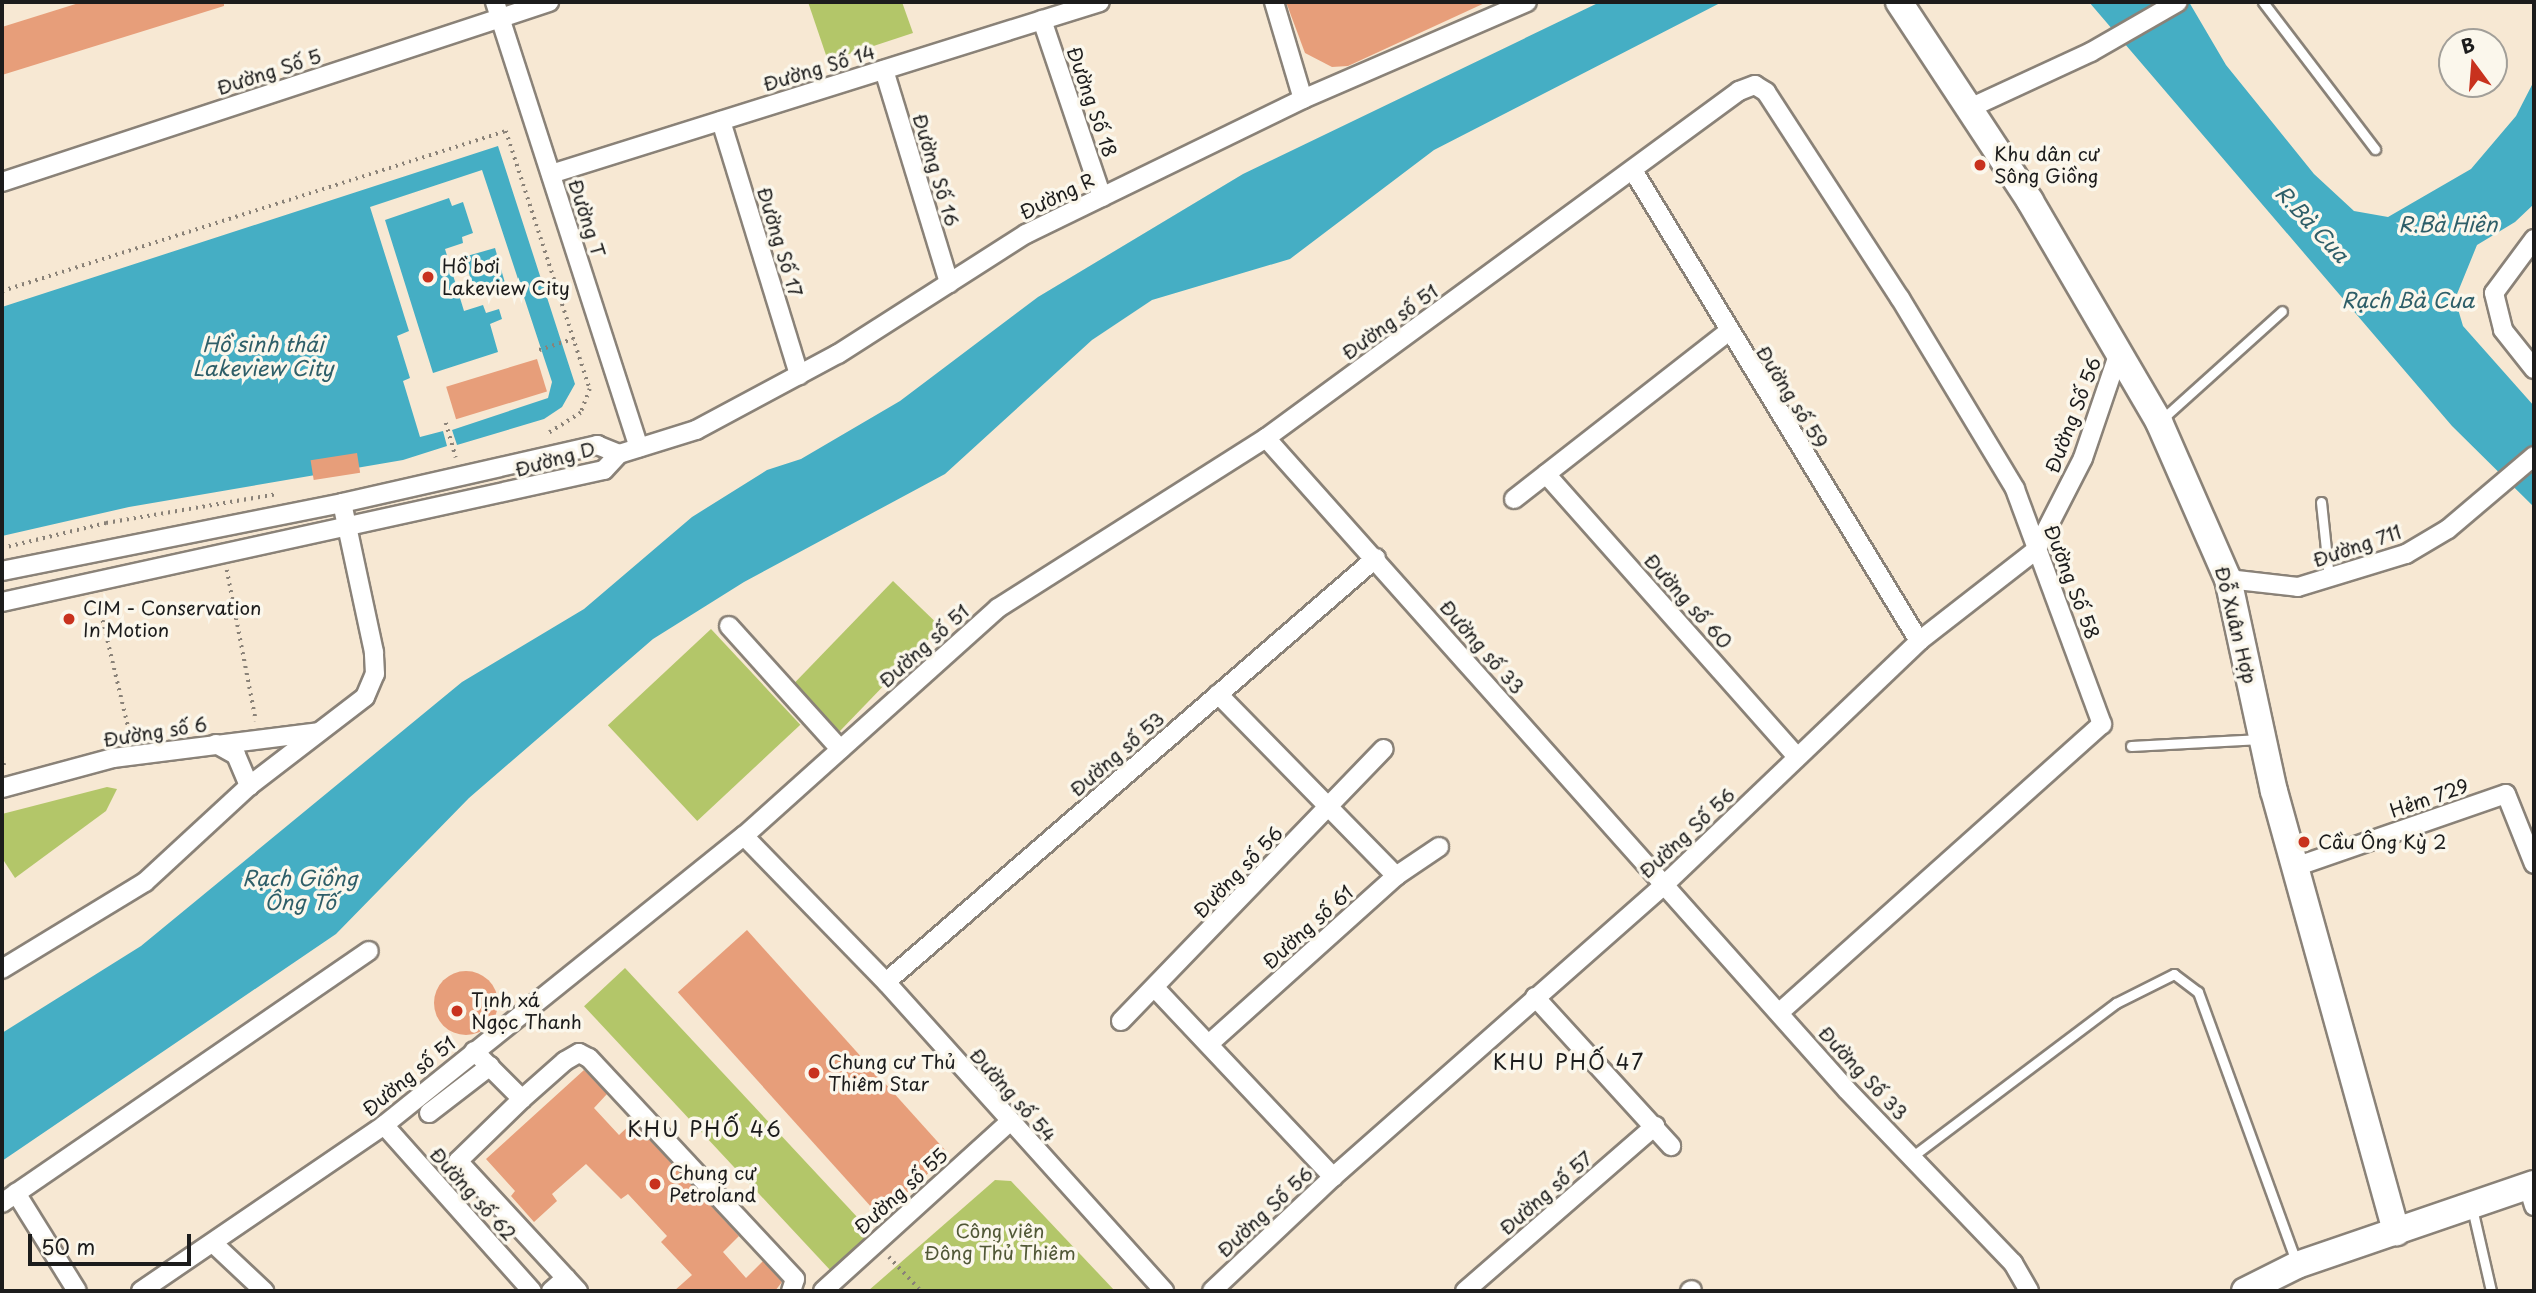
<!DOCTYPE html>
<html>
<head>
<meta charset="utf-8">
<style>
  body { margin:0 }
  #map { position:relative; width:2536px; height:1293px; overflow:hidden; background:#f7e8d3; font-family:"Playpen Sans",sans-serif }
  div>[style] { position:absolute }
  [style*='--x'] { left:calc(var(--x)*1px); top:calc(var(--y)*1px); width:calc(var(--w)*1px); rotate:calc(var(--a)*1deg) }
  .green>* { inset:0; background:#b3c669; transform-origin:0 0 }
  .water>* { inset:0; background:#45aec4; transform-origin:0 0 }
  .building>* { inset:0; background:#e79e7a; transform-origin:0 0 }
  .round { border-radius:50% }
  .path>* { height:3.5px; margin-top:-1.75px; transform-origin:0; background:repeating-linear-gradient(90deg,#8a8278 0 2px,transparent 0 7px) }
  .roads { filter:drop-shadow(2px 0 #8a8278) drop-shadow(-2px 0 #8a8278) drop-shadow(0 2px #8a8278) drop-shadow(0 -2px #8a8278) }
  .service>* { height:9px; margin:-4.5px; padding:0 4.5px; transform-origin:4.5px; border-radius:4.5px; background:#fff }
  .minor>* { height:18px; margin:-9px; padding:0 9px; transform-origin:9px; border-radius:9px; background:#fff }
  .secondary>* { height:26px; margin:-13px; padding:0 13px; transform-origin:13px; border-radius:13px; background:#fff }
  .dots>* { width:19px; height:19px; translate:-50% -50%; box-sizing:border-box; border:4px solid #fbf7ec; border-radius:50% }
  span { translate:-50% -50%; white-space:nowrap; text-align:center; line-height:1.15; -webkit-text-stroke:7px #fbf7ec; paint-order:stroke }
  .street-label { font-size:19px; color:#1c1c1c }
  .poi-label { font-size:19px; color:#1c1c1c }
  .left { translate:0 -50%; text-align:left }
  .park-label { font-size:19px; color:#515837 }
  .water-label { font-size:21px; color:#2e5e68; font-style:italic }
  .neighbourhood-label { font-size:21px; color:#1c1c1c; letter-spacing:2px }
  .frame { position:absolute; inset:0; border:4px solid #1c1c1c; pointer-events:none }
  .north { position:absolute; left:2438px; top:28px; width:70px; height:70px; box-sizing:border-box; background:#fbf7ec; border:2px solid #a29f99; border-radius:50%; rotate:344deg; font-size:19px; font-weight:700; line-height:28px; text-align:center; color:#1c1c1c }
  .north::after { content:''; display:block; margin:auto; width:24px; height:32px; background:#c8321e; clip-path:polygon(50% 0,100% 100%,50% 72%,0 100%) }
  .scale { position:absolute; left:28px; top:1234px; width:163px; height:32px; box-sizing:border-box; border:4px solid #1c1c1c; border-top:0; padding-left:9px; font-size:21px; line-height:24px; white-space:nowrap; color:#1c1c1c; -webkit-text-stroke:5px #fbf7ec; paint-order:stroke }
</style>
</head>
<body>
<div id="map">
  <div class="green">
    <i style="clip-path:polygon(808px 2px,902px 2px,913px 33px,828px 61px)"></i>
    <i style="left:893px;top:581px;width:66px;height:145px;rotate:44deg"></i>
    <i style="left:711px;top:629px;width:131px;height:141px;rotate:47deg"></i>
    <i style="clip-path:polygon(107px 787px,117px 789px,106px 811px,15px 878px,2px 858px,2px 814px)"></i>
    <i style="left:625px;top:968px;width:366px;height:56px;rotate:47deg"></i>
    <i style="clip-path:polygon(995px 1180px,1011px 1181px,1115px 1291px,868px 1291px)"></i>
  </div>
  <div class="water">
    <i style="clip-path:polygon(1600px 2px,1722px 2px,1434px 150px,1290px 259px,1152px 300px,1092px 340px,945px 474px,744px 582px,653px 639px,469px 798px,336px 934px,2px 1161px,2px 1033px,141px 946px,462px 682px,584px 609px,692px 517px,767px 470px,801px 459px,900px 401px,1038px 297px,1243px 174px)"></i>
    <i style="clip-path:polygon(2089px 2px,2189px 2px,2226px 65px,2314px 174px,2354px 211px,2388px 217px,2471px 169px,2516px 116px,2534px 81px,2534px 204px,2515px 222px,2477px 245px,2455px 299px,2463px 326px,2534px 406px,2534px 507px,2452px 426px)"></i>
    <i style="clip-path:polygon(498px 146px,575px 384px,562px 407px,544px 419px,457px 445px,452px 430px,548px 398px,552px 382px,482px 170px,370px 207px,409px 331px,397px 336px,410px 378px,403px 381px,420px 437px,443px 431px,447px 446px,403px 460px,129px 507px,2px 536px,2px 307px)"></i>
    <i style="clip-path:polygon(449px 198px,452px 206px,463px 202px,473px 233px,462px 237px,463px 243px,445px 249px,464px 311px,483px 305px,486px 313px,499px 309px,502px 319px,490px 324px,498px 352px,433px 373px,385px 220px)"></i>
    <i style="left:495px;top:248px;width:35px;height:32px;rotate:74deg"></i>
  </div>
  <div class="building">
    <i style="clip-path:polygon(82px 2px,224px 2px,224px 6px,2px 75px,2px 27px)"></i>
    <i style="clip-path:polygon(1286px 2px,1487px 2px,1348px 66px,1332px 67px,1305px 53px)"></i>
    <i style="left:537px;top:359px;width:34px;height:95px;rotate:73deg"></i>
    <i style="left:357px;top:453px;width:20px;height:47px;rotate:81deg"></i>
    <i style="left:747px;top:930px;width:302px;height:93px;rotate:48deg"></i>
    <i class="round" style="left:434px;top:971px;width:64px;height:64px"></i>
    <i style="clip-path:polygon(584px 1070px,607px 1094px,594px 1108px,619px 1135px,633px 1122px,739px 1236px,723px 1252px,746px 1278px,763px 1261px,782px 1282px,775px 1291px,674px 1291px,692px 1275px,661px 1242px,667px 1236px,628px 1194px,621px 1199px,586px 1164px,552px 1194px,557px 1201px,534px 1222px,511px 1196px,515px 1191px,486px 1159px)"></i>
  </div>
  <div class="path">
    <i style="--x:2;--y:291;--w:529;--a:-17.61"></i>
    <i style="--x:506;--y:131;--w:271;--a:72"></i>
    <i style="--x:590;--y:389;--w:26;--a:111"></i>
    <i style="--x:581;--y:413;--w:39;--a:148"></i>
    <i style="--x:539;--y:350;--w:36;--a:-18"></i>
    <i style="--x:446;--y:423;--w:36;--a:74"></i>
    <i style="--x:2;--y:548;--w:107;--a:-13.5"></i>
    <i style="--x:106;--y:523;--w:174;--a:-9.6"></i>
    <i style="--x:227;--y:570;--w:154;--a:79.1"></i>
    <i style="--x:98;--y:600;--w:142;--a:76.6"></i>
    <i style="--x:2;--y:757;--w:11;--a:75"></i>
    <i style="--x:889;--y:1257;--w:47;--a:46.7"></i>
  </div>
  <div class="roads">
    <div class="service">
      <i style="--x:2263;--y:2;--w:185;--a:52.7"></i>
      <i style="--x:2160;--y:421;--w:164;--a:-42"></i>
      <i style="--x:2321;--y:502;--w:76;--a:84"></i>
      <i style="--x:2131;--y:746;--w:130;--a:-3.1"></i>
      <i style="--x:1913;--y:1156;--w:254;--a:-37"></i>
      <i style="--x:2116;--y:1003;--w:65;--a:-26.6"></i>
      <i style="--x:2174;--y:974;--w:30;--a:37"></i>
      <i style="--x:2198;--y:992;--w:286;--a:70"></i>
      <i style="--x:2472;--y:1208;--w:85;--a:77.1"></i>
    </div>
    <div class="minor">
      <i style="--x:495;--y:2;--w:468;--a:72.1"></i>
      <i style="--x:1274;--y:2;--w:101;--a:73.4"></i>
      <i style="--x:1042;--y:20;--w:187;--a:71.3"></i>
      <i style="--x:884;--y:70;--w:223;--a:73"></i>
      <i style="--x:1970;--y:108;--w:133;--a:-24.8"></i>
      <i style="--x:2091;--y:52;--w:100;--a:-29.9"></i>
      <i style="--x:721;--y:121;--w:266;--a:72.9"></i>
      <i style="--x:1634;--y:172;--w:549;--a:58.71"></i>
      <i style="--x:551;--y:174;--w:575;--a:-17.4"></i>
      <i style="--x:2;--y:182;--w:576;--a:-18.21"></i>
      <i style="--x:2534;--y:239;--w:67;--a:126.5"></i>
      <i style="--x:2494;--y:293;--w:38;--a:76"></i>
      <i style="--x:2503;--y:330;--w:50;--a:51.5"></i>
      <i style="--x:1266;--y:438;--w:873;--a:48.3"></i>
      <i style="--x:1847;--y:1090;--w:240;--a:46.2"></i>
      <i style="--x:2013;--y:1263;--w:32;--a:60"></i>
      <i style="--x:1546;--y:474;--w:378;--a:48.4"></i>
      <i style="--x:1514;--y:499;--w:271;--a:-38"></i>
      <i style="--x:2;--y:571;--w:347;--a:-11.3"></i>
      <i style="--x:342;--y:503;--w:262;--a:-12.8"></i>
      <i style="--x:597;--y:445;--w:24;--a:22"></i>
      <i style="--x:2228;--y:579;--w:70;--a:6.5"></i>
      <i style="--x:2298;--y:587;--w:113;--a:-17"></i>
      <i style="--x:2406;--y:554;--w:49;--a:-30.8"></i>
      <i style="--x:2448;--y:529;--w:113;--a:-40.3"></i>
      <i style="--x:2;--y:602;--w:616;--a:-12.37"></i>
      <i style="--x:604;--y:470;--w:22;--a:-47"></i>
      <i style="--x:619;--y:454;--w:81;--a:-17.3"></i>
      <i style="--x:696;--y:430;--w:161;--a:-28.2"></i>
      <i style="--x:838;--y:354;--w:223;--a:-32.6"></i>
      <i style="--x:1026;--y:234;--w:308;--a:-26"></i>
      <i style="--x:1303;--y:99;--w:244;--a:-23.4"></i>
      <i style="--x:729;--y:626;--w:166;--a:47.9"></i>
      <i style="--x:1218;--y:694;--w:255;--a:45.6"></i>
      <i style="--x:216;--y:744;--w:23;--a:29"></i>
      <i style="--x:236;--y:755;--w:34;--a:67"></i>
      <i style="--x:2;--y:788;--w:115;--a:-15.1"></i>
      <i style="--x:113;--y:758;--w:207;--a:-7.2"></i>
      <i style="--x:744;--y:836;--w:204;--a:45.8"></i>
      <i style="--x:886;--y:982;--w:416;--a:48"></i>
      <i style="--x:2295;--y:867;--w:223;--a:-19.1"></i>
      <i style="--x:2506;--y:794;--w:75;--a:68.2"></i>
      <i style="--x:2;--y:969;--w:167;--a:-31.3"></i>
      <i style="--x:145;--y:882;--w:142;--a:-42.7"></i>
      <i style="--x:249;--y:786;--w:146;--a:-37.5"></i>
      <i style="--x:365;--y:697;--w:25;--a:-67"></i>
      <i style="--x:375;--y:674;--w:22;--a:-93"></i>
      <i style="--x:374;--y:652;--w:152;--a:-102.1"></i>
      <i style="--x:886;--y:982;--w:648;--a:-40.87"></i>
      <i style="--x:1155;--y:988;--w:260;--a:46.7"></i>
      <i style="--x:1535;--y:997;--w:202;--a:47.6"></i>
      <i style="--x:1121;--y:1021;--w:378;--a:-46"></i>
      <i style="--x:1210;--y:1043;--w:250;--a:-41.9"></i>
      <i style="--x:1396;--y:876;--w:52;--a:-34"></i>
      <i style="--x:474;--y:1051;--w:68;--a:45"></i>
      <i style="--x:522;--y:1099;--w:57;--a:-41.5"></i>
      <i style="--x:565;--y:1061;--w:16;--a:-30"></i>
      <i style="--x:579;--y:1053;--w:11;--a:27"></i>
      <i style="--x:589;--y:1058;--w:302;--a:47"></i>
      <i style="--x:795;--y:1279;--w:13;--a:108"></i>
      <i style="--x:522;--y:1099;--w:89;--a:135.9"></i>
      <i style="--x:458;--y:1161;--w:177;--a:47.3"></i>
      <i style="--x:429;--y:1113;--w:77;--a:-37.6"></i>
      <i style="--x:384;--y:1125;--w:222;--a:48.3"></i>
      <i style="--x:2528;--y:1186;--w:21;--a:73"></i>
      <i style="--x:16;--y:1193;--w:115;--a:58.1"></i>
      <i style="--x:2;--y:1203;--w:445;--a:-34.5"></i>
      <i style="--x:214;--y:1244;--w:69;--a:43.2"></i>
      <i style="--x:141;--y:1291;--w:294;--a:-34.3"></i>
      <i style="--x:384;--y:1125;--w:462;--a:-38.8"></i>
      <i style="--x:744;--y:836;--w:341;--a:-41.9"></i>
      <i style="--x:998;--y:608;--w:317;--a:-32.4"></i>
      <i style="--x:1266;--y:438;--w:587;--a:-36.26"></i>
      <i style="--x:1739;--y:91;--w:17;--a:-21"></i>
      <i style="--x:1755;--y:85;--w:13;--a:32"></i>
      <i style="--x:1766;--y:92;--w:246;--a:57"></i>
      <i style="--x:1900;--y:298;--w:223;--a:58.9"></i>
      <i style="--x:2015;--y:489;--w:251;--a:69.7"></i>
      <i style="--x:2102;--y:724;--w:432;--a:138.2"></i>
      <i style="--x:551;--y:1291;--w:20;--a:-41"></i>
      <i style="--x:823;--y:1291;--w:250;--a:-42.2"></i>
      <i style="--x:1212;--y:1291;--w:166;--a:-43.3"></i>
      <i style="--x:1333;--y:1177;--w:441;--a:-41.4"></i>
      <i style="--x:1664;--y:885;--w:353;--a:-43.7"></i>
      <i style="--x:1919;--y:641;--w:148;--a:-37.9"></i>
      <i style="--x:2036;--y:550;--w:103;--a:-62.9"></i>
      <i style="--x:2083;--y:458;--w:109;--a:-71.2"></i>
      <i style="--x:1465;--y:1291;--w:252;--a:-41"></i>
      <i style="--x:1690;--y:1291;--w:2;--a:-27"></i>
    </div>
    <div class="secondary">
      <i style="--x:1899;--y:2;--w:238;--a:56.6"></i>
      <i style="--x:2030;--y:201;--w:256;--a:59.7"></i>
      <i style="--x:2159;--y:422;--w:171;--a:66.3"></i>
      <i style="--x:2228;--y:579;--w:217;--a:77.8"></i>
      <i style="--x:2274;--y:791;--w:458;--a:74.5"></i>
      <i style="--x:2245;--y:1291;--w:58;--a:-26.6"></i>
      <i style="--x:2297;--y:1265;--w:250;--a:-18.9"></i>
    </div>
  </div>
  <div class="dots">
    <i style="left:1980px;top:165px;background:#c8321e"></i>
    <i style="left:428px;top:277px;background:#c8321e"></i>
    <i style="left:69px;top:619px;background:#c8321e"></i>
    <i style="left:2304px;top:842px;background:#c8321e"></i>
    <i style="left:457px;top:1011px;background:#c8321e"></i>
    <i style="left:814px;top:1073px;background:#c8321e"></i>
    <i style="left:655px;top:1184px;background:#c8321e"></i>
  </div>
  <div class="street-label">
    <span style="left:819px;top:68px;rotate:-17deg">Đường Số 14</span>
    <span style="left:269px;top:72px;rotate:-18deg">Đường Số 5</span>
    <span style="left:1092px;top:102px;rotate:71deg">Đường Số 18</span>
    <span style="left:936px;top:170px;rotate:73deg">Đường Số 16</span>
    <span style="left:1057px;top:196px;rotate:-26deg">Đường R</span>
    <span style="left:587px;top:218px;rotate:72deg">Đường T</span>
    <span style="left:780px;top:242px;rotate:73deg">Đường Số 17</span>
    <span style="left:1390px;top:322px;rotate:-36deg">Đường số 51</span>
    <span style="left:1792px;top:397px;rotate:58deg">Đường số 59</span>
    <span style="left:2073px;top:415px;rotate:-69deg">Đường Số 56</span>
    <span style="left:555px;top:459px;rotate:-16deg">Đường D</span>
    <span style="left:2357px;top:546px;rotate:-19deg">Đường 711</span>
    <span style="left:2072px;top:582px;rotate:69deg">Đường Số 58</span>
    <span style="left:1688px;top:601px;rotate:48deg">Đường số 60</span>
    <span style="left:2236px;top:625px;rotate:76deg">Đỗ Xuân Hợp</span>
    <span style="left:924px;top:646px;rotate:-42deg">Đường số 51</span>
    <span style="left:1482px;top:647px;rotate:49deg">Đường số 33</span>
    <span style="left:155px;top:732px;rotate:-9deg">Đường số 6</span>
    <span style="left:1117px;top:754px;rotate:-41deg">Đường số 53</span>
    <span style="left:2429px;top:798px;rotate:-19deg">Hẻm 729</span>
    <span style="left:1687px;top:833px;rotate:-43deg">Đường Số 56</span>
    <span style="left:1238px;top:872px;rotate:-46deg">Đường số 56</span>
    <span style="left:1308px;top:927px;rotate:-42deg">Đường số 61</span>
    <span style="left:1863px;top:1073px;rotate:47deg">Đường Số 33</span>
    <span style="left:409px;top:1076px;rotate:-39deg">Đường số 51</span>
    <span style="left:1013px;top:1095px;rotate:48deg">Đường số 54</span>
    <span style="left:901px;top:1191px;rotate:-42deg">Đường số 55</span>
    <span style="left:1546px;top:1193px;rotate:-41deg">Đường số 57</span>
    <span style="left:473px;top:1194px;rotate:48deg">Đường số 62</span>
    <span style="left:1265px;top:1212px;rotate:-43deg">Đường Số 56</span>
  </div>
  <div class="poi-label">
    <span class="left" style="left:1994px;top:165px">Khu dân cư<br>Sông Giồng</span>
    <span class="left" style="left:442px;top:277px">Hồ bơi<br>Lakeview City</span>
    <span class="left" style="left:83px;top:619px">CIM - Conservation<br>In Motion</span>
    <span class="left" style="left:2318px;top:842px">Cầu Ông Kỳ 2</span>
    <span class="left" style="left:471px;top:1011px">Tịnh xá<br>Ngọc Thanh</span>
    <span class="left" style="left:828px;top:1073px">Chung cư Thủ<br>Thiêm Star</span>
    <span class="left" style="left:669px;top:1184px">Chung cư<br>Petroland</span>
  </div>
  <div class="park-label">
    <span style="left:1000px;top:1242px">Công viên<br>Đông Thủ Thiêm</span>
  </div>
  <div class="water-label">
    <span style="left:2313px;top:223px;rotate:47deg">R.Bà Cua</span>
    <span style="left:2448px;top:223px">R.Bà Hiên</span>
    <span style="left:2408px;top:299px">Rạch Bà Cua</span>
    <span style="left:263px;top:355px">Hồ sinh thái<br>Lakeview City</span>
    <span style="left:300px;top:889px">Rạch Giồng<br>Ông Tố</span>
  </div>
  <div class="neighbourhood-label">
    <span style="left:1569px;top:1061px">KHU PHỐ 47</span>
    <span style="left:705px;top:1128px">KHU PHỐ 46</span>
  </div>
  <div class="frame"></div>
  <div class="north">B</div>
  <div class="scale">50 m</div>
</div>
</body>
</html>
